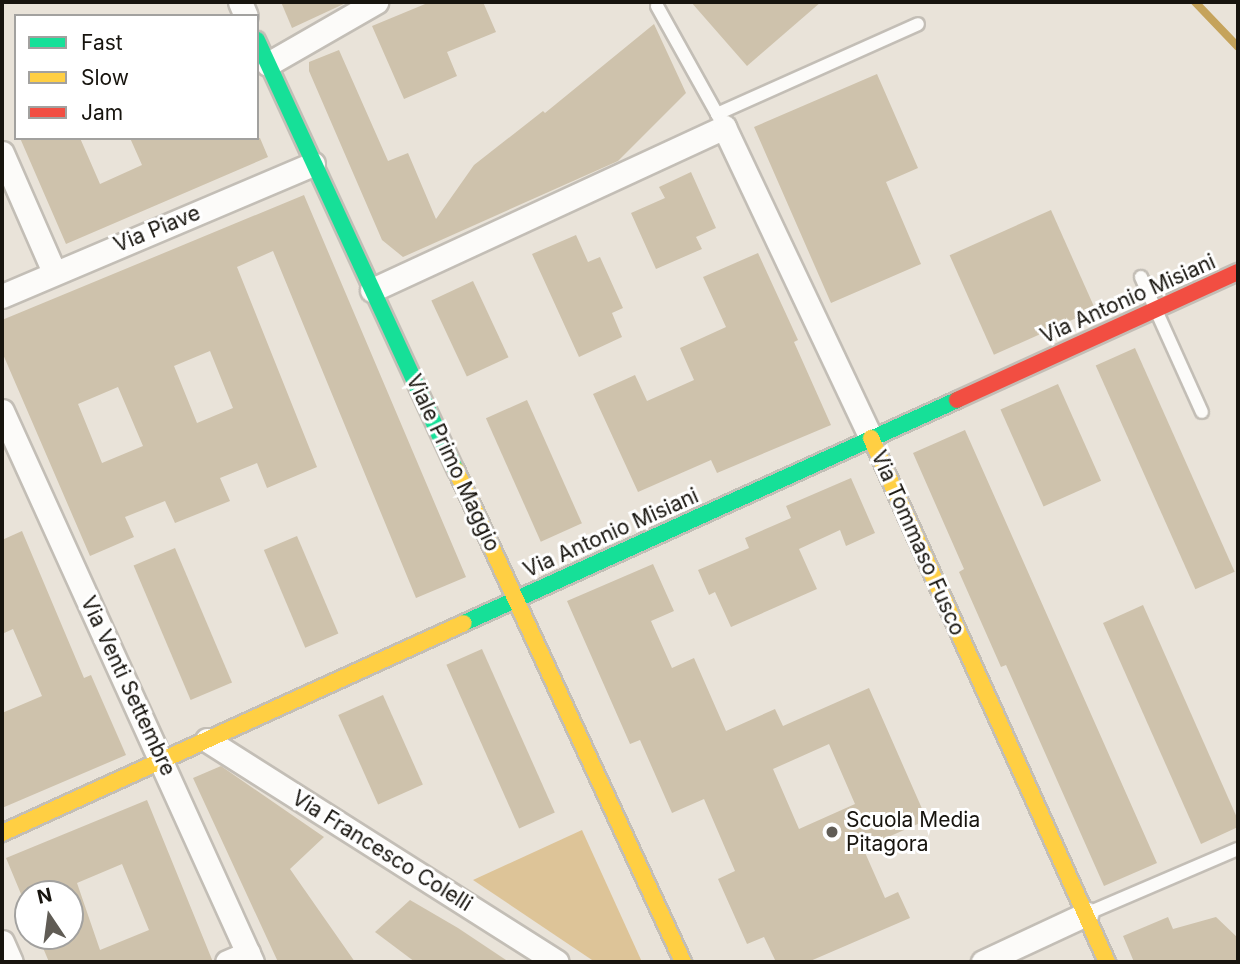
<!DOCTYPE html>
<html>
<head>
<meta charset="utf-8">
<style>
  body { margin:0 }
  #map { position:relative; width:1240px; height:964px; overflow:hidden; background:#e9e3d9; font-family:Inter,sans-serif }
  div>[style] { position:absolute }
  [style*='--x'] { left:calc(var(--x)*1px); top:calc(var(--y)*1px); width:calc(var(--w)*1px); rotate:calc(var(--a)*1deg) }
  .green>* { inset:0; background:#ddc498 }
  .stream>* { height:8px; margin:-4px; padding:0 4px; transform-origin:4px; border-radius:4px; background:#c5a35b }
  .building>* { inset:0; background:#cec2ac; transform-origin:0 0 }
  .roads { filter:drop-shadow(2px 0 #c3beb6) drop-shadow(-2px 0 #c3beb6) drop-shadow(0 2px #c3beb6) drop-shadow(0 -2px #c3beb6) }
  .lane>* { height:12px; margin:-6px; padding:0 6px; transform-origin:6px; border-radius:6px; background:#fcfbf9 }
  .street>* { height:23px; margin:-11.5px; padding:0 11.5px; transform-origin:11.5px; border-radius:11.5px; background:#fcfbf9 }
  .fast>* { height:16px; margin:-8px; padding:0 8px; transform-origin:8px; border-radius:8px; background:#16e098 }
  .slow>* { height:16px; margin:-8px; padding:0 8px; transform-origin:8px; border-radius:8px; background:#ffcf43 }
  .jam>* { height:16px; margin:-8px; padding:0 8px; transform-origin:8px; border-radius:8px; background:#f24e42 }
  .dots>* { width:19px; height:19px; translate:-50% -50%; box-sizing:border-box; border:4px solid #fff; border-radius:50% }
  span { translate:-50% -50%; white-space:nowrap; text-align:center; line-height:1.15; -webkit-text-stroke:6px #fff; paint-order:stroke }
  .street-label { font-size:21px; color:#17140e }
  .poi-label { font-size:21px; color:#17140e }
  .left { translate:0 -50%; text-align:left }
  .frame { position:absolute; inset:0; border:4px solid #17140e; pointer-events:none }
  .legend { position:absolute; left:14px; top:14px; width:245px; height:126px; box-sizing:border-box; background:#fff; border:2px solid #a2a19f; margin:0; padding:9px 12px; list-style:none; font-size:21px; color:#17140e }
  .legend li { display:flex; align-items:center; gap:14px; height:35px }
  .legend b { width:35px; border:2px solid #a2a19f }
  .north { position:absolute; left:14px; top:880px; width:70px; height:70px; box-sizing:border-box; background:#fff; border:2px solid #a2a19f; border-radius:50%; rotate:347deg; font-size:19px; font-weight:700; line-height:28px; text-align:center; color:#17140e }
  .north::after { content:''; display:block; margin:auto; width:24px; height:32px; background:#605c55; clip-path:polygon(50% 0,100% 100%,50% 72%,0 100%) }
</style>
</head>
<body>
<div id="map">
  <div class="green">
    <i style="clip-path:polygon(582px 830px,642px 962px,595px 962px,473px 880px)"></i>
  </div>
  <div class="stream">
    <i style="--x:1195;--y:2;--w:62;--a:46.3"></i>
  </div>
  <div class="building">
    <i style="clip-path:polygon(281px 2px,348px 2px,292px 28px)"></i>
    <i style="clip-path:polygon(430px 2px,483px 2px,496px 32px,447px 52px,457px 76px,404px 99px,372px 26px)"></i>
    <i style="clip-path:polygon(691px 2px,821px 2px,747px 66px)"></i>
    <i style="clip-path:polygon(654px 24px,686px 93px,618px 161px,403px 257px,382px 240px,309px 71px,309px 62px,339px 50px,388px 161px,408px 153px,436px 219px,474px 165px,543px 111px,545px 113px)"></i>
    <i style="clip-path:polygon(877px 74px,918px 168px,886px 182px,921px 264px,831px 303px,754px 127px)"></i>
    <i style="clip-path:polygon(20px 138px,80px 138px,100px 184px,142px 165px,130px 138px,260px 138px,268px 157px,66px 244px)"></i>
    <i style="clip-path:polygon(691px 172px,716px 228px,696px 237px,702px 249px,656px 269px,631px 213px,665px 198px,659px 187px)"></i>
    <i style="clip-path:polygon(evenodd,304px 195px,466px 577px,416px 598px,273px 251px,237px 267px,317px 467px,267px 488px,257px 463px,220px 478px,230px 501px,175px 523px,165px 501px,125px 517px,134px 537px,90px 556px,2px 352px,2px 320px,304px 195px,210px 351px,233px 408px,197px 423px,174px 366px,210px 351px,304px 195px,118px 387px,143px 446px,102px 463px,78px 404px,118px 387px)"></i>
    <i style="left:1051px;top:210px;width:109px;height:111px;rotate:66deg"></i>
    <i style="clip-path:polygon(576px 235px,588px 262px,600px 257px,623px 308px,612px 313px,622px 337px,579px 357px,532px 254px)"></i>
    <i style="clip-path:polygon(758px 253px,798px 340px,794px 342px,831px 425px,717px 473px,711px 460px,638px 492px,593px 394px,635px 375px,647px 401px,694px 380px,680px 348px,726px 327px,703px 277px)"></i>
    <i style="left:473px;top:281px;width:84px;height:46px;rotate:65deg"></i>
    <i style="left:1135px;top:348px;width:245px;height:43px;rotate:66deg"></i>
    <i style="left:1058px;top:384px;width:106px;height:63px;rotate:66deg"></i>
    <i style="left:527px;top:400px;width:135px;height:45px;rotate:66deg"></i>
    <i style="clip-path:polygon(965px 430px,1157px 863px,1104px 886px,1006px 665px,1001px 667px,959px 572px,964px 569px,913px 453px)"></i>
    <i style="clip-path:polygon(851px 478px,875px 533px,846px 546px,840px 530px,799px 549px,817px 589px,731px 627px,715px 592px,709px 595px,698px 570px,749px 548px,745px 538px,791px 518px,786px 506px)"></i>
    <i style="clip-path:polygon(22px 531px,84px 678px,91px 675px,126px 755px,2px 808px,2px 713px,42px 696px,13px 629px,2px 634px,2px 540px)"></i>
    <i style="left:297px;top:536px;width:106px;height:36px;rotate:67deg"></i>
    <i style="left:175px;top:548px;width:146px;height:45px;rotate:67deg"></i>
    <i style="clip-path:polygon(evenodd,653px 564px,674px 611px,651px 621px,672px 668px,694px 658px,726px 731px,775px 709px,783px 726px,869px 688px,927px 820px,863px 848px,885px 898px,898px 892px,910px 918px,808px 962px,776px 962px,764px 937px,747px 944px,718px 879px,735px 871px,704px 799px,672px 813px,640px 740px,630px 744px,567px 601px,653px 564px,829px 744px,855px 804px,799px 829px,773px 769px,829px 744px)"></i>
    <i style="clip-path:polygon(1143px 605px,1238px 820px,1238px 827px,1201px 844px,1103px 623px)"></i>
    <i style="left:482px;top:649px;width:179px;height:39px;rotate:66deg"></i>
    <i style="left:383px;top:695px;width:98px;height:49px;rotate:66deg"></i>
    <i style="clip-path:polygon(221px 766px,324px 837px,290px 869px,355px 962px,278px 962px,193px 778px)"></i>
    <i style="clip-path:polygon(evenodd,147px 800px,213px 962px,49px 962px,38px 936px,70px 936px,70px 894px,21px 894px,6px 858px,147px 800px,122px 864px,149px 930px,100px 950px,77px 883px,122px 864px)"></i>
    <i style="clip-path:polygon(410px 900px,458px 928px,509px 962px,415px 962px,375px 932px)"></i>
    <i style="clip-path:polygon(1168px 917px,1173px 929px,1216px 917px,1238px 938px,1238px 962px,1134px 962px,1123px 936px)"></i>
  </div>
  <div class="roads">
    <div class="lane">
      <i style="--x:657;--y:6;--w:124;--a:60.9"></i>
      <i style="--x:724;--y:127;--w:15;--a:-118"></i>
      <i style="--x:717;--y:114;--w:220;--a:-24.1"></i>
      <i style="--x:1141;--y:277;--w:148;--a:65.7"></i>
      <i style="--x:1086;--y:914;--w:165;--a:-23.2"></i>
    </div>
    <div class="street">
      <i style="--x:240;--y:2;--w:15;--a:67"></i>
      <i style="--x:268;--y:64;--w:125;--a:-29.9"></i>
      <i style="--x:2;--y:153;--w:130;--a:66.4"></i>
      <i style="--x:372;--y:290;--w:388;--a:-24.8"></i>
      <i style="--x:724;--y:127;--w:344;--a:64.7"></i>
      <i style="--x:2;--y:296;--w:338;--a:-23"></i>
      <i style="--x:2;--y:411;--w:605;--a:65.6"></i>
      <i style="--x:207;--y:740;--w:414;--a:32.4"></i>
      <i style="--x:2;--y:942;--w:22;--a:66"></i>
      <i style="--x:227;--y:962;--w:23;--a:-23"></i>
      <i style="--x:983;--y:962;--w:114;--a:-25"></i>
    </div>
    <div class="fast">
      <i style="--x:257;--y:40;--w:474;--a:65.2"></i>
      <i style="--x:464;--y:623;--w:541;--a:-24.34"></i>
    </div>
    <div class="slow">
      <i style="--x:871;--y:438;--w:575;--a:65.75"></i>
      <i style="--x:456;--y:470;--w:542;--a:65.23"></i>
      <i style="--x:2;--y:833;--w:507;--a:-24.44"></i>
    </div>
    <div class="jam">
      <i style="--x:957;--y:400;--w:309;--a:-24.5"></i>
    </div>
  </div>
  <div class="dots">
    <i style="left:832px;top:832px;background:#605c55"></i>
  </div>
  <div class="street-label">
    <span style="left:157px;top:229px;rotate:-22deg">Via Piave</span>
    <span style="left:1128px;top:299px;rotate:-24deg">Via Antonio Misiani</span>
    <span style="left:453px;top:463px;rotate:65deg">Viale Primo Maggio</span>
    <span style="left:611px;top:533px;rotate:-24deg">Via Antonio Misiani</span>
    <span style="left:918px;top:543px;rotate:66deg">Via Tommaso Fusco</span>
    <span style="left:128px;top:686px;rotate:65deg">Via Venti Settembre</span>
    <span style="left:382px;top:851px;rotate:32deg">Via Francesco Colelli</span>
  </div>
  <div class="poi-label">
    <span class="left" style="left:846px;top:832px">Scuola Media<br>Pitagora</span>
  </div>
  <div class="frame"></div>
  <ul class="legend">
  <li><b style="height:9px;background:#16e098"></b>Fast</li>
  <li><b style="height:9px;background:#ffcf43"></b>Slow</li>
  <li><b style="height:9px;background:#f24e42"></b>Jam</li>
  </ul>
  <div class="north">N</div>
</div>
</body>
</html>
